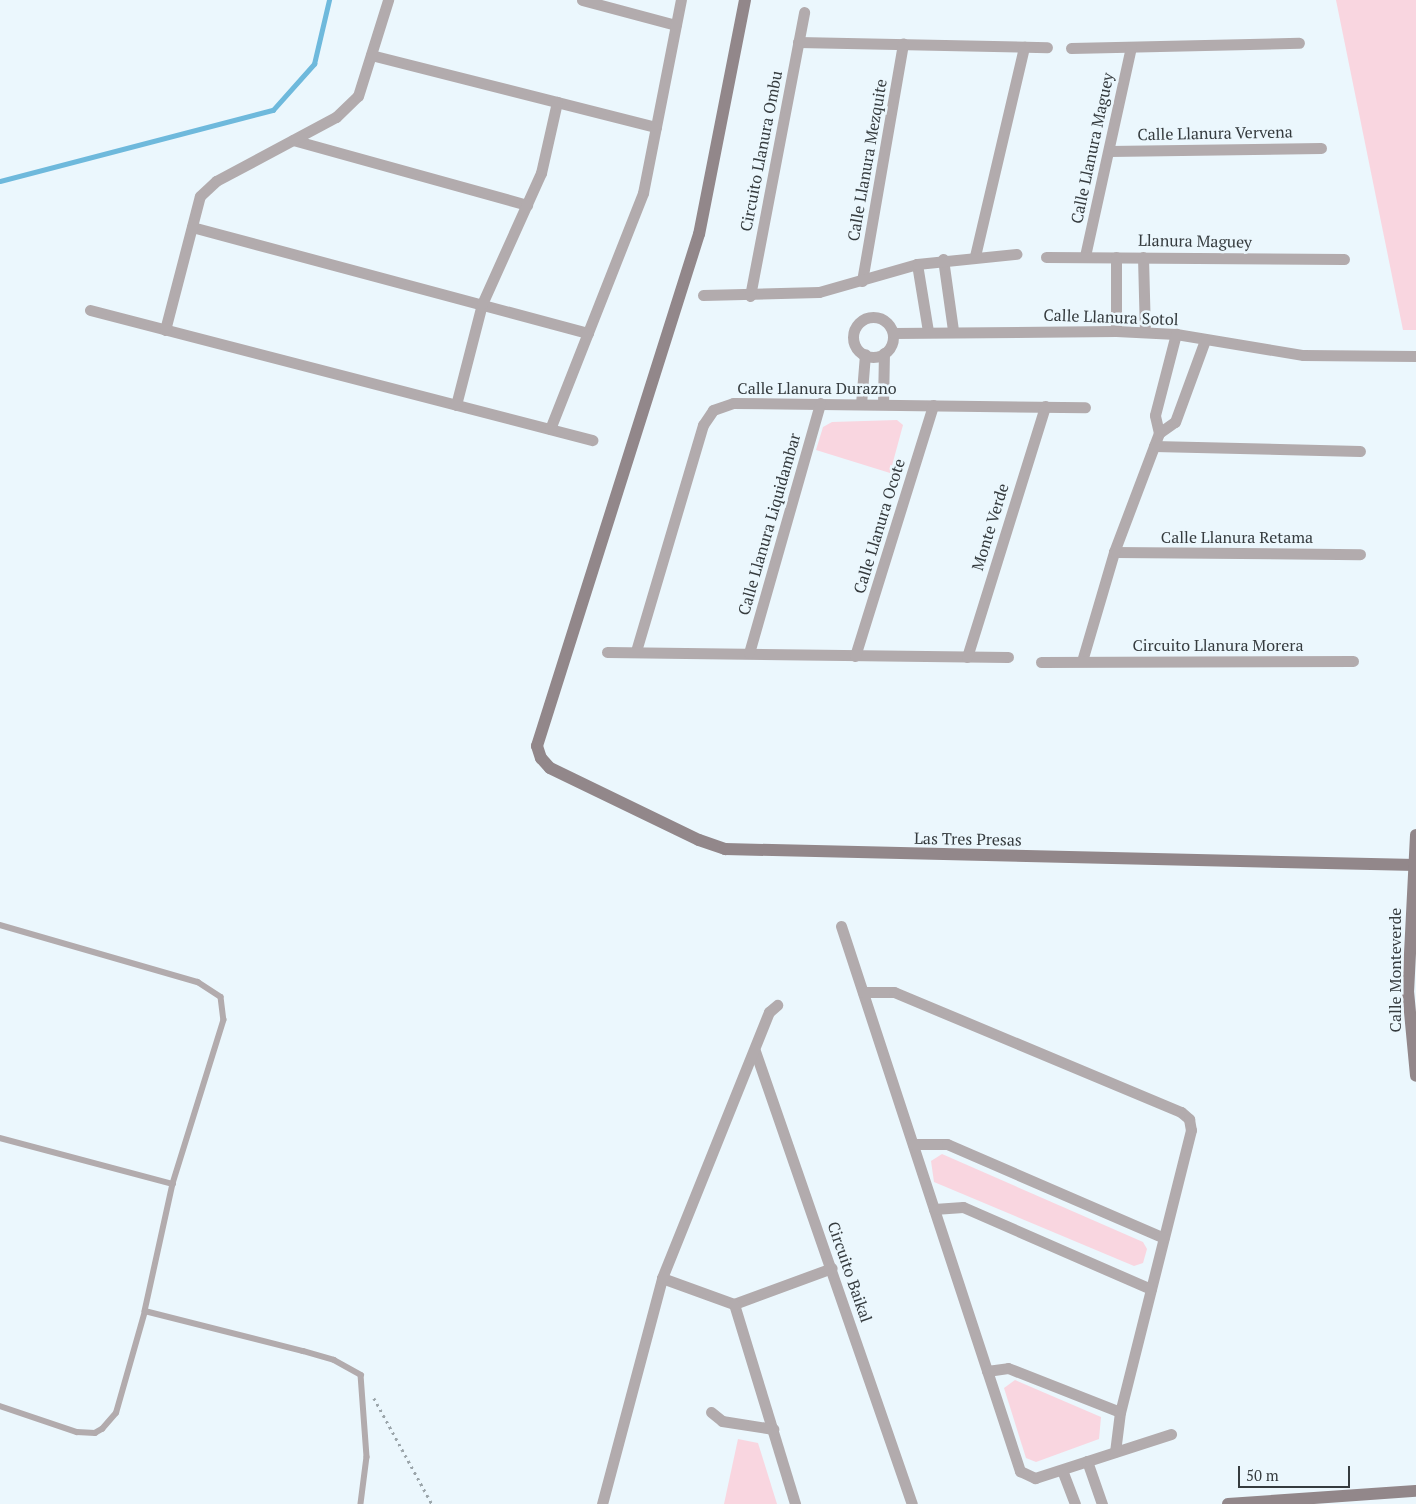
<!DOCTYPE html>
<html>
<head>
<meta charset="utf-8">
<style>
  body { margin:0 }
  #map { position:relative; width:1416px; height:1504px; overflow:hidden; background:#ebf7fd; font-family:"PT Serif",serif }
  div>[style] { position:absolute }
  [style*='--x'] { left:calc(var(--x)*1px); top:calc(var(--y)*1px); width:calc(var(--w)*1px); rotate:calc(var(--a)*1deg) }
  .green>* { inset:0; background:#f9d6e0 }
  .stream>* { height:4.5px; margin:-2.25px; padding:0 2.25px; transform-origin:2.25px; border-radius:2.25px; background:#6eb9dc }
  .path>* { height:2.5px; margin-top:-1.25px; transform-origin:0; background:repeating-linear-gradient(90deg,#9ba5aa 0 2.5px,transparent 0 6.5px) }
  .lane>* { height:5.5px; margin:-2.75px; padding:0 2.75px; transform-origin:2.75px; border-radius:2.75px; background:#b2abad }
  .street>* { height:11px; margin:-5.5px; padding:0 5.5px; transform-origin:5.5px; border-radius:5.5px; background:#b2abad }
  .street>.ring { margin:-5.5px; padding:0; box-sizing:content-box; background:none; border:11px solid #b2abad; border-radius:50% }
  .secondary>* { height:12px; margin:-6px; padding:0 6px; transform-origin:6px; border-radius:6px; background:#92878a }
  span { translate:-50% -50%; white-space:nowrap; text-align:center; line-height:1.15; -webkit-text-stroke:5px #ebf7fd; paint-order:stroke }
  .street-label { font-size:16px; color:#353b3e }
  .scale { position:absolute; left:1238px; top:1466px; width:112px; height:22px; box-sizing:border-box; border:2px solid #353b3e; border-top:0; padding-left:6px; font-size:15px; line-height:18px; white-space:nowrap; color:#353b3e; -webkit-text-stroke:4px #ebf7fd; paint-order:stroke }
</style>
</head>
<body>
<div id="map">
  <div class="green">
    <i style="clip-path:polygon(1336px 0,1416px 0,1416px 330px,1403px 330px)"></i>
    <i style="clip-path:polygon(897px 420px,903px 425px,890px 473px,816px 450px,823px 427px,832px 422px)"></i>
    <i style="clip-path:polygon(942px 1154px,1143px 1242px,1147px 1249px,1143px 1263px,1134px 1266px,934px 1182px,931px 1161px)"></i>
    <i style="clip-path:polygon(1015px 1380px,1101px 1417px,1099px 1439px,1036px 1462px,1026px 1458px,1004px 1388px)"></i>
    <i style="clip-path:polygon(738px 1439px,758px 1443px,777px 1504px,724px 1504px)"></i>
  </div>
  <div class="stream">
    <i style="--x:0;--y:181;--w:282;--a:-14.6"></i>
    <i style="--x:273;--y:110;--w:62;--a:-48.3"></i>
    <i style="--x:314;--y:64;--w:66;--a:-76.8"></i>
  </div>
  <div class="path">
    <i style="--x:374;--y:1398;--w:121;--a:61.3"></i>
  </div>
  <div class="lane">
    <i style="--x:0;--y:925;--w:206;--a:16.1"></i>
    <i style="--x:198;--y:982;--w:27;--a:33"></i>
    <i style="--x:221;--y:997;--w:23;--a:83"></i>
    <i style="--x:224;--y:1020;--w:172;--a:107.3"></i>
    <i style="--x:173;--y:1184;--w:130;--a:102.4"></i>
    <i style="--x:0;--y:1138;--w:179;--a:14.9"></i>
    <i style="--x:0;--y:1406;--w:81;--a:18.7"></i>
    <i style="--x:77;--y:1432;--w:18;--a:3"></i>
    <i style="--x:95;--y:1433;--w:8;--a:-30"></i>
    <i style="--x:102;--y:1429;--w:21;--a:-49"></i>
    <i style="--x:116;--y:1413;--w:106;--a:-74.1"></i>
    <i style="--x:145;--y:1311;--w:163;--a:14.2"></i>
    <i style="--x:303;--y:1351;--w:32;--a:16"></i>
    <i style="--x:334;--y:1360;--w:31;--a:29"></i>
    <i style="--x:361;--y:1375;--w:82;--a:85.8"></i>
    <i style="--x:367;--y:1457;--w:47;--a:97.3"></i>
  </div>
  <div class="street">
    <i style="--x:582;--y:0;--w:97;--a:14.9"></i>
    <i style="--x:798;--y:42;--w:249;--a:1.2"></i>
    <i style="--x:1071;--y:48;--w:228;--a:-1.3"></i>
    <i style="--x:371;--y:55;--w:294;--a:14.2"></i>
    <i style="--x:293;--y:140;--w:243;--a:15.5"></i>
    <i style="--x:1109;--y:151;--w:212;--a:-0.8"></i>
    <i style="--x:192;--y:227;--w:410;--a:15"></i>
    <i style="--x:975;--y:256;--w:215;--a:-76.8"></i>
    <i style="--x:1085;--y:256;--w:214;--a:-77.6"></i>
    <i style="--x:1046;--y:257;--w:298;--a:0.4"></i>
    <i style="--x:1143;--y:257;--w:75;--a:88.5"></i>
    <i style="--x:943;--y:259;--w:72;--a:82"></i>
    <i style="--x:917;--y:264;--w:68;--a:80.7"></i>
    <i style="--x:862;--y:281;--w:241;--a:-80.2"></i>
    <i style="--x:703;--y:295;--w:116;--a:-1.5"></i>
    <i style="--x:819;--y:292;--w:102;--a:-15.9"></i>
    <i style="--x:917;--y:264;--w:100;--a:-5.8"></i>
    <i style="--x:750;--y:296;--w:289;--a:-79.2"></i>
    <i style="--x:90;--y:310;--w:519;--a:14.52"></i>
    <i class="ring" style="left:853px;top:317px;width:29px;height:29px"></i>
    <i style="--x:165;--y:330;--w:138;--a:-75.4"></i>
    <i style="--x:200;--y:196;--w:22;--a:-43"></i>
    <i style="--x:216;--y:181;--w:136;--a:-28.1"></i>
    <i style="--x:336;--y:117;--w:30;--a:-44"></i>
    <i style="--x:358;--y:96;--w:101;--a:-72.6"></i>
    <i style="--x:1116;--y:331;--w:74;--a:-90"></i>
    <i style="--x:893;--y:333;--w:223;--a:-0.5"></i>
    <i style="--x:1116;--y:331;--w:60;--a:2.9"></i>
    <i style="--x:1176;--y:334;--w:129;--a:9.4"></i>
    <i style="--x:1303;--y:355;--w:113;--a:0.5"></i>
    <i style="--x:861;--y:404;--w:50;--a:-85.4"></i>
    <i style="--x:883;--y:404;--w:51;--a:-88.9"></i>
    <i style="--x:456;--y:405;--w:104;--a:-75.6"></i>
    <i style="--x:482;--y:304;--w:144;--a:-65.8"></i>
    <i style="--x:541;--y:173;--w:73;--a:-77.3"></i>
    <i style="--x:550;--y:429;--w:254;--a:-68.5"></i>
    <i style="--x:643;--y:193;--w:197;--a:-78.9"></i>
    <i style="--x:1159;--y:433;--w:19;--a:-35"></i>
    <i style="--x:1175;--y:422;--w:87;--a:-69.9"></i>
    <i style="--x:1154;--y:446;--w:206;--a:1.4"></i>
    <i style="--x:1114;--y:552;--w:246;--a:0.5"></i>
    <i style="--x:636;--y:651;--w:236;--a:-73.5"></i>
    <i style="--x:703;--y:425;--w:18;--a:-56"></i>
    <i style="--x:713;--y:410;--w:21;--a:-19"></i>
    <i style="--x:733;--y:403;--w:352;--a:0.7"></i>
    <i style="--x:607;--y:652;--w:401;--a:0.7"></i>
    <i style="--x:749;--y:653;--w:260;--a:-74.1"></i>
    <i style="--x:855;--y:656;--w:263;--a:-72.7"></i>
    <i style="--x:967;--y:657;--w:263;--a:-72.7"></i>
    <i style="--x:1082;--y:661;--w:114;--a:-73.6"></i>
    <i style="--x:1114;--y:552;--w:127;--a:-69.3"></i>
    <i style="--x:1159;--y:433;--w:18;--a:-103"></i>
    <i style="--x:1155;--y:415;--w:84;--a:-75.5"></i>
    <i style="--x:1041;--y:662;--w:312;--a:-0.2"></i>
    <i style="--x:841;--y:926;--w:574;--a:71.82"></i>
    <i style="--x:1020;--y:1471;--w:17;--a:25"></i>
    <i style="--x:1035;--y:1478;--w:143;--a:-17.9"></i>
    <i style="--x:863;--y:992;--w:31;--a:0"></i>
    <i style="--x:894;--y:992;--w:311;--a:22.7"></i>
    <i style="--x:1181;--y:1112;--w:11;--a:41"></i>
    <i style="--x:1189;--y:1119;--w:11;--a:80"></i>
    <i style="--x:1191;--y:1130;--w:291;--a:104.1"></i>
    <i style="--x:1120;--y:1412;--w:40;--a:97.1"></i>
    <i style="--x:755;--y:1051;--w:479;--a:70.9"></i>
    <i style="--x:913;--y:1144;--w:34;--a:0"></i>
    <i style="--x:947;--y:1144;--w:236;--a:23.4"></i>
    <i style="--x:934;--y:1209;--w:29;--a:-4"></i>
    <i style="--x:963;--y:1207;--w:205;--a:23.6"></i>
    <i style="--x:662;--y:1278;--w:77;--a:19.9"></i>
    <i style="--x:734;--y:1304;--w:104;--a:-20.2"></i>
    <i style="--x:734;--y:1304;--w:209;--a:73"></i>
    <i style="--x:987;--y:1371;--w:21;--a:-8"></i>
    <i style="--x:1008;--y:1368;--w:120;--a:21.4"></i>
    <i style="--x:711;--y:1412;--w:14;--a:39"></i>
    <i style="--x:722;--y:1421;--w:52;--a:8.9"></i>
    <i style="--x:1087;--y:1461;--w:46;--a:70.8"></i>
    <i style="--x:1062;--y:1470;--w:36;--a:69"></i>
    <i style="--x:602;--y:1504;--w:234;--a:-75.1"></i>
    <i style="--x:662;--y:1278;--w:287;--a:-68.1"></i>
    <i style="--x:769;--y:1012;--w:11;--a:-41"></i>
  </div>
  <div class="secondary">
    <i style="--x:745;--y:0;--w:238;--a:101.1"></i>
    <i style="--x:699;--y:234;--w:537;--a:107.56"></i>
    <i style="--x:537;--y:746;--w:13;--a:72"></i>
    <i style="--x:541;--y:758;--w:13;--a:48"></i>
    <i style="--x:550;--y:768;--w:165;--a:25.8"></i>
    <i style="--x:699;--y:840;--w:28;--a:19"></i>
    <i style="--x:725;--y:849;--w:691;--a:1.33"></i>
    <i style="--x:1416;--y:835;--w:156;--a:92.9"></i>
    <i style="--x:1408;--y:991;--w:85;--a:84.6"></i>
    <i style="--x:1228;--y:1504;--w:188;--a:-4"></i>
  </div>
  <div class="street-label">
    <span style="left:1215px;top:133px;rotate:-1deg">Calle Llanura Vervena</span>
    <span style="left:1092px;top:148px;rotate:-78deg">Calle Llanura Maguey</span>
    <span style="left:761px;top:151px;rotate:-79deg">Circuito Llanura Ombu</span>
    <span style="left:867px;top:160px;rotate:-80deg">Calle Llanura Mezquite</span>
    <span style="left:1195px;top:241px;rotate:1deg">Llanura Maguey</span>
    <span style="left:1111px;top:317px;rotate:2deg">Calle Llanura Sotol</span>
    <span style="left:817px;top:388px">Calle Llanura Durazno</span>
    <span style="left:769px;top:524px;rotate:-74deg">Calle Llanura Liquidambar</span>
    <span style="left:879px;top:526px;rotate:-73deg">Calle Llanura Ocote</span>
    <span style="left:990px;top:527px;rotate:-73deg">Monte Verde</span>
    <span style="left:1237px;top:537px">Calle Llanura Retama</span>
    <span style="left:1218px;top:645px">Circuito Llanura Morera</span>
    <span style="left:968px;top:839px;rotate:1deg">Las Tres Presas</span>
    <span style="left:1395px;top:970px;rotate:-90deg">Calle Monteverde</span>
    <span style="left:850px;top:1272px;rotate:71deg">Circuito Baikal</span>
  </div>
  <div class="scale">50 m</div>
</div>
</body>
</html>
